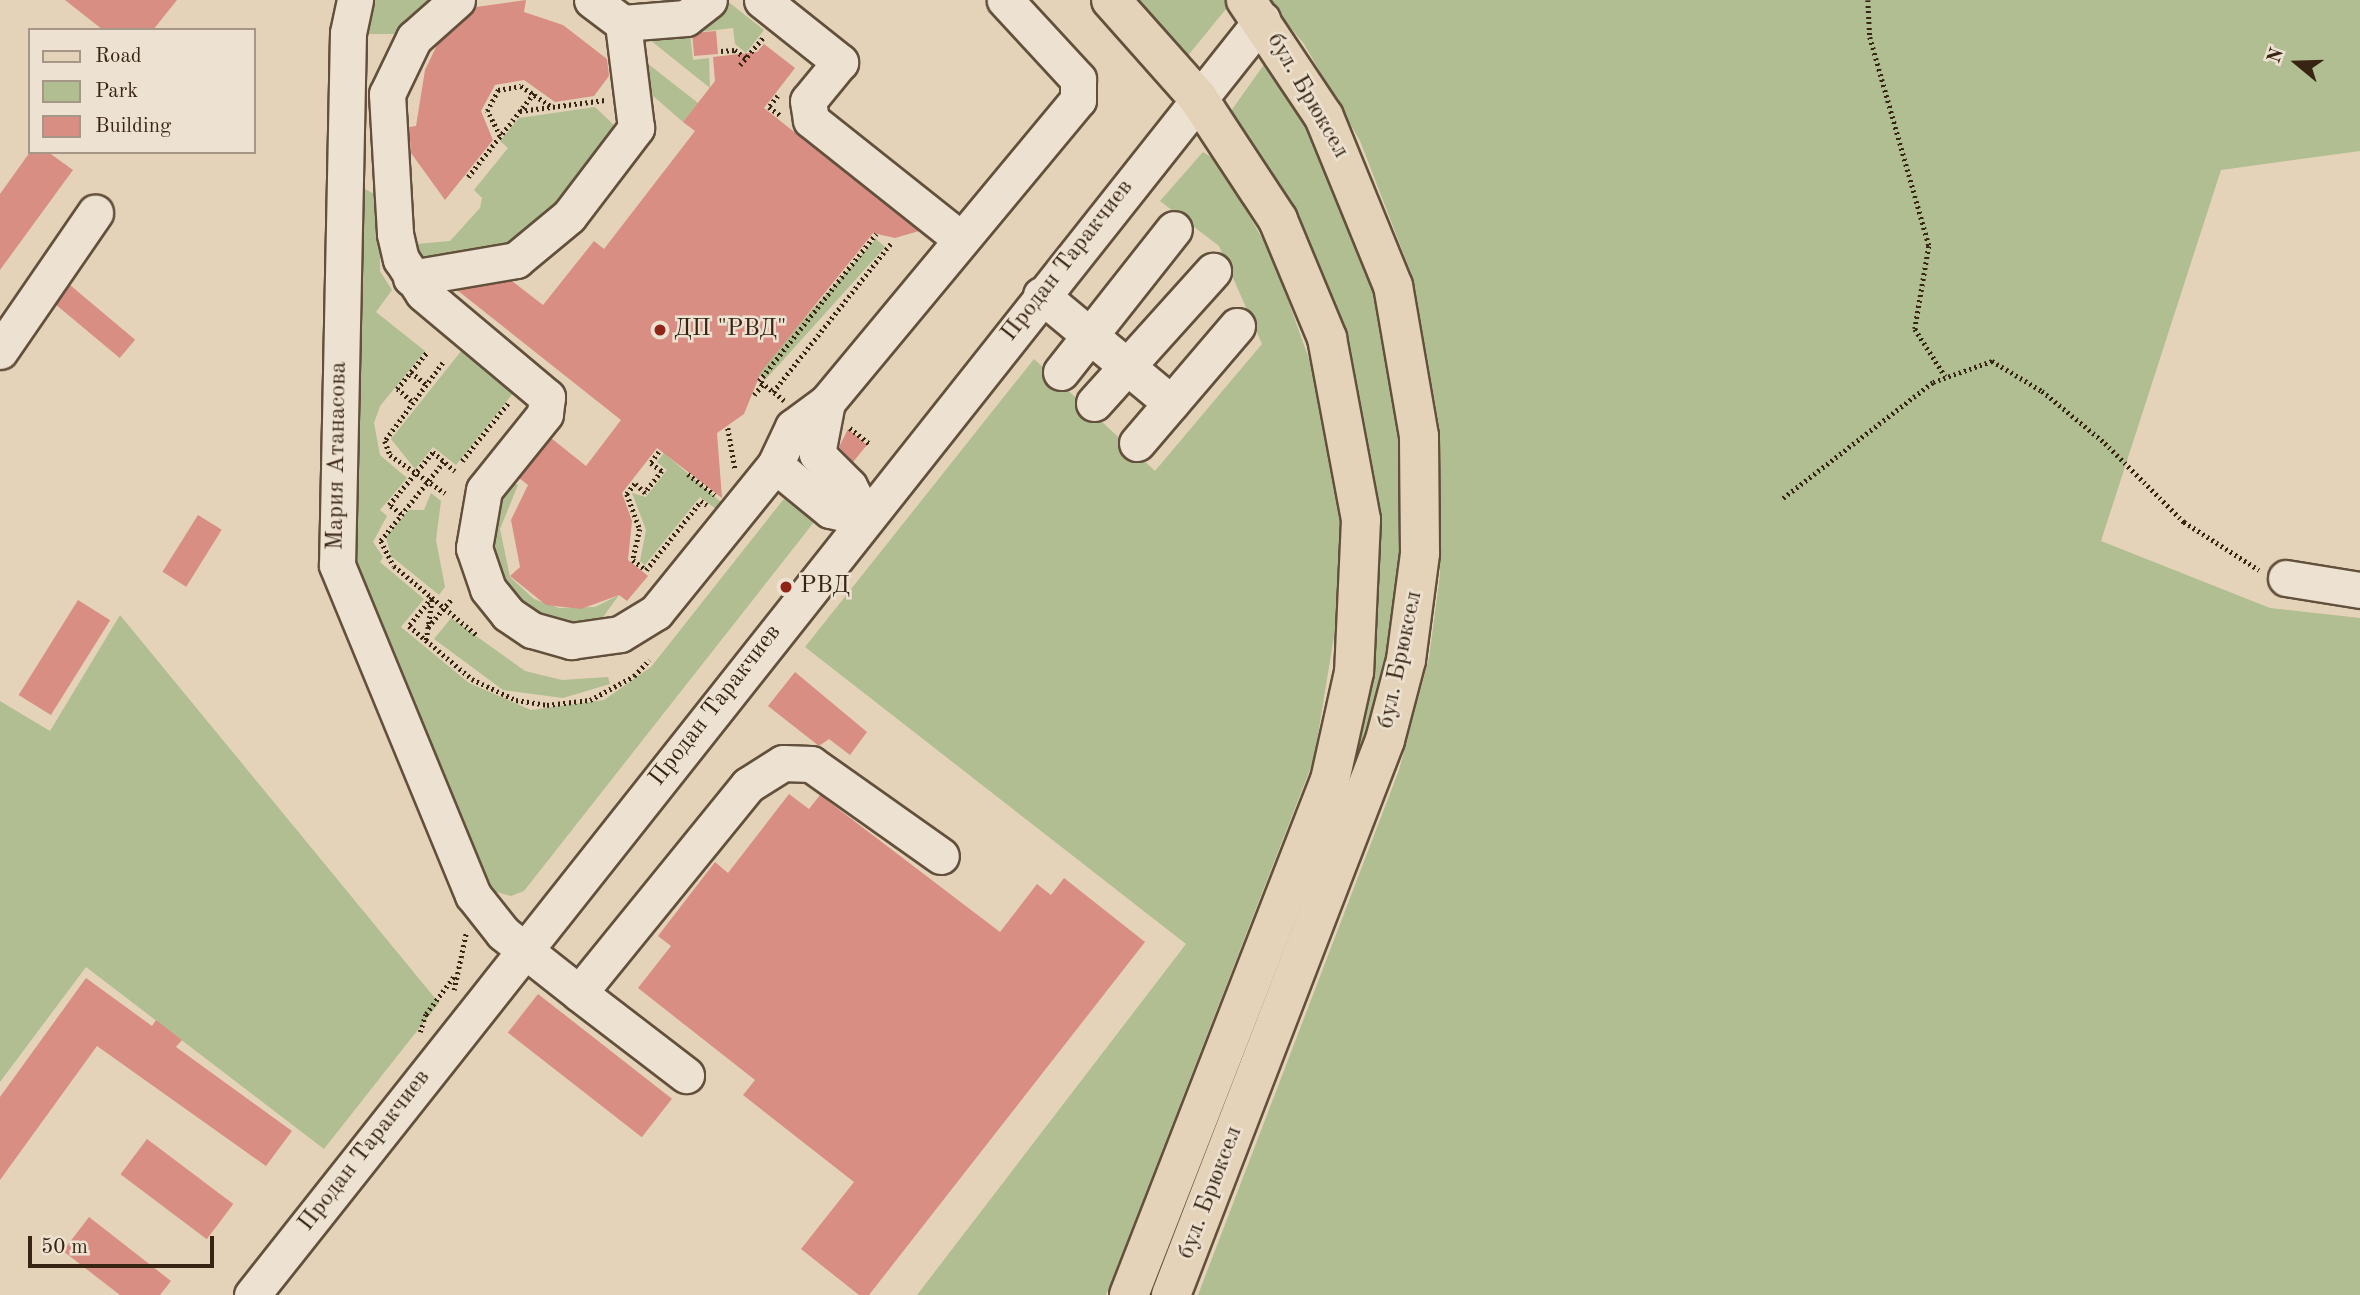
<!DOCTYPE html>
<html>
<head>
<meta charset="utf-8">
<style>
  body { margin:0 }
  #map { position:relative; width:2360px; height:1295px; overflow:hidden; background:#e4d3b8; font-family:"Old Standard TT",serif }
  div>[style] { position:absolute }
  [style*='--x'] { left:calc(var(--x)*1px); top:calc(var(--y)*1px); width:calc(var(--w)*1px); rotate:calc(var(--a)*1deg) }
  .green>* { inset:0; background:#b0be92; transform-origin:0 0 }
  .building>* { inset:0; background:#d88e83; transform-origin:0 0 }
  .path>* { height:4.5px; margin-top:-2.25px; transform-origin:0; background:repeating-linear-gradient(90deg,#382412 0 2px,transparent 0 5.5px) }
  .roads { filter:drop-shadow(2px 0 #63503c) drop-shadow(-2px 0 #63503c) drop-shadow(0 2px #63503c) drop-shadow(0 -2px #63503c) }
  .minor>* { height:35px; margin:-17.5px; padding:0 17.5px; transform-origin:17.5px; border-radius:17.5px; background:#ede2d1 }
  .major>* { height:38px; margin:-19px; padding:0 19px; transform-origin:19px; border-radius:19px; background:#e4d3b8 }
  .dots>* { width:19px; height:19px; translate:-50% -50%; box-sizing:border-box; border:4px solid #ede2d1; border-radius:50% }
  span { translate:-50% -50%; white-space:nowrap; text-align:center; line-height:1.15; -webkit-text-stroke:5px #ede2d1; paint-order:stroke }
  .street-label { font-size:24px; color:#382412 }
  .poi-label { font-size:24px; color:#382412 }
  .left { translate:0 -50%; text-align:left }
  .legend { position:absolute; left:28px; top:28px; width:228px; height:126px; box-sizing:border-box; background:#ede2d1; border:2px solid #a59685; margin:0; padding:9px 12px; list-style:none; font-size:21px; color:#382412 }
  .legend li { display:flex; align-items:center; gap:14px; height:35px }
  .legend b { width:35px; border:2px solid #a59685 }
  .north { position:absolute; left:2262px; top:28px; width:70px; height:70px; -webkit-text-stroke:5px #ede2d1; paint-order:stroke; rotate:289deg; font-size:19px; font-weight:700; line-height:28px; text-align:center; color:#382412 }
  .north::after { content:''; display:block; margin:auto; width:24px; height:32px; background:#382412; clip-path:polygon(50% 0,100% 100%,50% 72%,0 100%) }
  .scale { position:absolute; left:28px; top:1236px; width:186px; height:32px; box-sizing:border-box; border:4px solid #382412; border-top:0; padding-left:9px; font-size:21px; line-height:24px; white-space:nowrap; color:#382412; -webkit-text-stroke:5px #ede2d1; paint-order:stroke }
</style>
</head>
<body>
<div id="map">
  <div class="green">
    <i style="clip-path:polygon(367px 0,433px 0,402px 34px,368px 34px,368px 62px,356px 62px)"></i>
    <i style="clip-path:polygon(726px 0,764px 30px,746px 53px,735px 44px,733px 28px,690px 33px,693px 60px,709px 58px,710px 88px,650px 40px)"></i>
    <i style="clip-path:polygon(1131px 0,1228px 0,1230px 4px,1186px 58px)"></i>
    <i style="clip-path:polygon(1268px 0,2360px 0,2360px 151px,2221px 170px,2101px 541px,2270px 608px,2360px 618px,2360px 1295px,1198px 1295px,1399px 770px,1429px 658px,1440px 574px,1440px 431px,1413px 278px,1360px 141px,1304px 44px)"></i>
    <i style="clip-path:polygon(638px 56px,698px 103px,683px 122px,652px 95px)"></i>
    <i style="clip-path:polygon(1265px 63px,1301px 112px,1371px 277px,1402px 457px,1402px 555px,1376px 713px,1155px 1295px,1146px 1295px,1298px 905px,1370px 463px,1341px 330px,1231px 111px)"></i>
    <i style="clip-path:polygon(595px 107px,617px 128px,551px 209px,509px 244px,424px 259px,417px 254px,416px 244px,450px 241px,480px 208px,482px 198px,474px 190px,508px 148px,500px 141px,519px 118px)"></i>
    <i style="clip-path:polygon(1203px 152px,1219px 162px,1272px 256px,1321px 392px,1340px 507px,1340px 599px,1314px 759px,1106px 1295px,917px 1295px,1186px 944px,805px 647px,1034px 359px,1155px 471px,1262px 344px,1219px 246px,1160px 201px)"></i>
    <i style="clip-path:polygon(361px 187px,380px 197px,380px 271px,392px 290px,376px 312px,425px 351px,380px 406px,374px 423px,380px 455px,407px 478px,380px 510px,387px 516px,373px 542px,383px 557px,380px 562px,424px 599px,401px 627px,469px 683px,531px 710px,604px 700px,651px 667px,783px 500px,789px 497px,818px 517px,524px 891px,511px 896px,489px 890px,350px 570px)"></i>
    <i style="left:876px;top:239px;width:12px;height:179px;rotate:42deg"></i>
    <i style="clip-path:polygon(462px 350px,514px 392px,456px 465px,433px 447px,415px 469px,391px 439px)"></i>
    <i style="clip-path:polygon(664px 453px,721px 502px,716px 509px,700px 497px,645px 565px,640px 561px,646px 530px,632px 493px,646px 497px,667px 470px,657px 462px)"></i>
    <i style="clip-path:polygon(510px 480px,518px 485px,500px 529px,510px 577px,534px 599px,559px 608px,595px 607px,619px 595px,598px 624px,549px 622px,509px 593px,490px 555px,498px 499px)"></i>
    <i style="clip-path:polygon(431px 493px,441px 501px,436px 540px,445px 587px,439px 595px,391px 556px,386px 537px,409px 510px,424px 510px)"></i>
    <i style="clip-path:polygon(120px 615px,439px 1003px,324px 1149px,86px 967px,0 1082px,0 701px,50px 731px)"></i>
    <i style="clip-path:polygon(451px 618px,525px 671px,562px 680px,608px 677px,610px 684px,563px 698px,503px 690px,434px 639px)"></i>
  </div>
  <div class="building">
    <i style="clip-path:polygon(65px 0,177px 0,153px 30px,103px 30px)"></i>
    <i style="clip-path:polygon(526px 0,524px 12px,563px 25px,607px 59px,609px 76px,594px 96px,555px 102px,524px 80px,495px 85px,481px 111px,493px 140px,445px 200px,411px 153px,409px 127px,416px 126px,425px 70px,437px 45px,476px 7px)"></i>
    <i style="left:716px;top:31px;width:23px;height:24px;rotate:85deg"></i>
    <i style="clip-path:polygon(764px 44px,795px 68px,764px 108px,919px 231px,895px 238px,873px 233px,761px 372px,744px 414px,717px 433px,722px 498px,657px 448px,622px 493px,632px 521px,628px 560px,648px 576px,627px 601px,619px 595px,581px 609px,546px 605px,510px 576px,520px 567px,511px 520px,528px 485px,519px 478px,551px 438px,586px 466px,621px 420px,457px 290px,512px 281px,543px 305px,594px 241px,604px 249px,695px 131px,683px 122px,715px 81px,713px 57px,757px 52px)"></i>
    <i style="clip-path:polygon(30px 152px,48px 152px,73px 170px,0 270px,0 194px)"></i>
    <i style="left:70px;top:285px;width:85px;height:24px;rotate:40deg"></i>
    <i style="clip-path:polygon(848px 429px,867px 445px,853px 462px,839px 447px)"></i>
    <i style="left:198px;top:515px;width:28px;height:67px;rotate:32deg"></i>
    <i style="left:78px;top:600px;width:38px;height:112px;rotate:32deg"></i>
    <i style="clip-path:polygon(795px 672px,867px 732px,850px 755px,829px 739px,819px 746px,768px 706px)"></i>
    <i style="clip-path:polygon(789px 794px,809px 809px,820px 795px,1000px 932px,1037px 884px,1051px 895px,1064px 878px,1145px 942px,869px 1295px,859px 1295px,801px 1249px,854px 1182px,743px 1095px,755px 1080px,638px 988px,671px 946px,658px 936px,715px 862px,728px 873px)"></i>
    <i style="clip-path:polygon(86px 978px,152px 1026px,156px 1020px,182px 1040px,176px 1047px,292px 1131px,266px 1166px,97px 1046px,0 1180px,0 1097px)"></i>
    <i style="left:538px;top:994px;width:170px;height:49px;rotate:38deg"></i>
    <i style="left:147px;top:1139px;width:108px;height:44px;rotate:37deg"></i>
    <i style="clip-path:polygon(89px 1217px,171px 1281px,160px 1295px,120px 1295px,63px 1251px)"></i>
  </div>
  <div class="path">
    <i style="--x:1868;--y:0;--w:37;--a:87"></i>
    <i style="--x:1870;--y:37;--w:217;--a:74.2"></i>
    <i style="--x:1929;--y:246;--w:84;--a:99.6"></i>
    <i style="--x:1915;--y:329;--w:56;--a:57.4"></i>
    <i style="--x:721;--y:51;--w:14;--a:-4"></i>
    <i style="--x:735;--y:50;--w:14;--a:36"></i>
    <i style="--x:740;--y:65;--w:38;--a:-50"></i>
    <i style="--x:778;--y:96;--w:14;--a:129"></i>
    <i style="--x:769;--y:107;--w:14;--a:36"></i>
    <i style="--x:520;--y:111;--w:86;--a:-7.4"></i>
    <i style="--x:500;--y:136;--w:28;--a:-117"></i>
    <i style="--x:487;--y:111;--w:24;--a:-62"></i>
    <i style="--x:498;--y:90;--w:23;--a:-10"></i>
    <i style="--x:521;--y:86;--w:37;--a:34"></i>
    <i style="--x:468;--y:177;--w:107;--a:-51.8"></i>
    <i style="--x:443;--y:363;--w:97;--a:126.6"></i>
    <i style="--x:385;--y:441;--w:15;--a:70"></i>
    <i style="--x:390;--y:455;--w:67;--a:34.6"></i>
    <i style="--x:411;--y:372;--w:19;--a:39"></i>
    <i style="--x:773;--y:392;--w:191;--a:-51.6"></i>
    <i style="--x:754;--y:395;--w:14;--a:-51"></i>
    <i style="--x:411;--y:401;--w:18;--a:-139"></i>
    <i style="--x:397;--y:389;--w:49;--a:-50.8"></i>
    <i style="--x:784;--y:401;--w:32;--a:-141"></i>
    <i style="--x:759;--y:381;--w:188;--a:-51.5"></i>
    <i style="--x:728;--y:428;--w:41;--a:80.1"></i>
    <i style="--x:850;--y:428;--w:26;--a:39"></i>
    <i style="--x:659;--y:452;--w:14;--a:126"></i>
    <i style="--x:651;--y:463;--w:14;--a:36"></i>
    <i style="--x:662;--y:471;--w:28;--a:128"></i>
    <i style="--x:645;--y:493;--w:13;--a:-138"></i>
    <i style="--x:635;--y:484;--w:13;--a:129"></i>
    <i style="--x:627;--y:494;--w:37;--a:70"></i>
    <i style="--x:640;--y:529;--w:32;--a:103"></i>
    <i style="--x:633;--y:560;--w:16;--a:38"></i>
    <i style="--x:646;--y:570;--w:88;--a:-51.4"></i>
    <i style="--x:701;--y:501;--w:7;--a:34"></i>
    <i style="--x:462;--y:461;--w:75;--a:-51.5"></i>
    <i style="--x:444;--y:462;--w:101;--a:128.6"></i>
    <i style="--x:381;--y:541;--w:28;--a:63"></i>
    <i style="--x:394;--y:566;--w:109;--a:39.8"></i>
    <i style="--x:688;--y:474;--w:34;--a:38"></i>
    <i style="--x:1783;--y:498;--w:190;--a:-37.7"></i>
    <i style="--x:1933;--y:382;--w:63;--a:-19.6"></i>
    <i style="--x:1992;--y:361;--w:58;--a:31"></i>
    <i style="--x:2042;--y:391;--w:82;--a:39.5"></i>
    <i style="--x:2105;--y:443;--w:112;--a:45"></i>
    <i style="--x:2184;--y:522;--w:89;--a:32.6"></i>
    <i style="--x:401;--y:514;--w:15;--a:-143"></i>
    <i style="--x:389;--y:505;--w:69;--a:-50.3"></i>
    <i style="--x:433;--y:452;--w:29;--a:41"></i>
    <i style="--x:432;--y:598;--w:36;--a:129"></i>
    <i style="--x:409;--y:626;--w:82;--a:40.1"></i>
    <i style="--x:472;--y:679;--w:49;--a:25.5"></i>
    <i style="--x:516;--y:700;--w:31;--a:9"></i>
    <i style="--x:547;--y:705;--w:43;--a:-6.6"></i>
    <i style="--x:590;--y:700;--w:50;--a:-28.6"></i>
    <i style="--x:634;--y:676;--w:22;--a:-47"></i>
    <i style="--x:428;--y:627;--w:38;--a:-50"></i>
    <i style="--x:426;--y:640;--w:41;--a:-81.7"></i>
    <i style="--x:454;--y:990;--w:58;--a:-78.1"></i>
    <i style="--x:420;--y:1032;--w:19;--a:-72"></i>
    <i style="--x:426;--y:1014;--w:49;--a:-53.4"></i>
  </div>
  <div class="roads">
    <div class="minor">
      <i style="--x:355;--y:0;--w:34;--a:102"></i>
      <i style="--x:348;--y:33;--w:532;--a:91.18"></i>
      <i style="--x:337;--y:565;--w:357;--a:67.6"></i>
      <i style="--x:473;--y:895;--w:48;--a:51.7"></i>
      <i style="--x:503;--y:933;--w:97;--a:38.3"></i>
      <i style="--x:579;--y:993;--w:268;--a:-50.9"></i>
      <i style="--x:748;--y:785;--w:41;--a:-32.2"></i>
      <i style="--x:783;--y:763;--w:28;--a:2"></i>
      <i style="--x:811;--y:764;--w:159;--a:35.3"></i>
      <i style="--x:457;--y:0;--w:57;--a:138.5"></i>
      <i style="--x:414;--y:38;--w:62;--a:115.7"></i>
      <i style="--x:387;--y:94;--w:140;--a:86.7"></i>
      <i style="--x:395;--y:234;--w:26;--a:77"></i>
      <i style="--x:401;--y:259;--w:40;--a:57.1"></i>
      <i style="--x:423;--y:293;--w:162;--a:40"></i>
      <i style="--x:547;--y:397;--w:17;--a:97"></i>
      <i style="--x:545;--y:414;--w:97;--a:128.8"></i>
      <i style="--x:484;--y:490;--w:59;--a:99.8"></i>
      <i style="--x:474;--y:548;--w:43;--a:71.1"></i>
      <i style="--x:488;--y:589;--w:32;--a:51"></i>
      <i style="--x:508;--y:614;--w:29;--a:34"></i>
      <i style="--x:532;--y:630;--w:41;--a:15.8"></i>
      <i style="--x:571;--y:641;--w:49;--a:-8.1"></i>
      <i style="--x:620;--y:634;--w:42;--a:-31.4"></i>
      <i style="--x:656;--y:612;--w:189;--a:-51"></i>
      <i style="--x:775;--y:465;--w:42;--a:-64.7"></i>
      <i style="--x:793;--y:427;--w:42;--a:-36.3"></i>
      <i style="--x:827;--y:402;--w:393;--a:-50.3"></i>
      <i style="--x:1078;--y:100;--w:21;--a:-90"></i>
      <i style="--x:1078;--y:79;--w:108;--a:-132.7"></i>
      <i style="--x:592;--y:0;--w:39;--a:37"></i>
      <i style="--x:623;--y:23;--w:63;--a:-4.5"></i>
      <i style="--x:686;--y:18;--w:29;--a:-38"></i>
      <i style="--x:762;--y:0;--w:100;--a:38.5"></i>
      <i style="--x:840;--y:62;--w:50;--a:129.4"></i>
      <i style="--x:808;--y:101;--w:19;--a:81"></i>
      <i style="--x:811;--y:120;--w:188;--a:38.5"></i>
      <i style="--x:411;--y:278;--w:107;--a:-9.7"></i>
      <i style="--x:516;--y:260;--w:69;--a:-39.7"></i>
      <i style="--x:569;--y:216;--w:111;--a:-52.7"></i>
      <i style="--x:636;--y:128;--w:106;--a:-97.1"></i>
      <i style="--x:1041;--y:295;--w:169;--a:39.7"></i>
      <i style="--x:0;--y:351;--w:168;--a:-55.5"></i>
      <i style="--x:1061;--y:372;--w:182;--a:-51.7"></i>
      <i style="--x:827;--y:402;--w:53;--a:100.9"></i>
      <i style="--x:817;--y:454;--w:45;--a:45"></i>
      <i style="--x:849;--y:486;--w:36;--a:63"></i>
      <i style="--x:1094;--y:403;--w:178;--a:-48"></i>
      <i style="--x:1137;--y:443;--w:154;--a:-49.5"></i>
      <i style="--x:775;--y:465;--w:71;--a:39.3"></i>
      <i style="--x:830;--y:510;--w:36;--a:13"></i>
      <i style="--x:2286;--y:578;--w:75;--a:9.2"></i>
      <i style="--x:579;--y:993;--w:135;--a:37.5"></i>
      <i style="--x:252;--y:1295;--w:1627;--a:-51.62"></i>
    </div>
    <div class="major">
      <i style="--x:1111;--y:0;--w:131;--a:48.4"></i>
      <i style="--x:1198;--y:98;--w:146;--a:56.7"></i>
      <i style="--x:1278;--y:220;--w:128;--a:67.4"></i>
      <i style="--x:1327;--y:338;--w:185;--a:79.4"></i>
      <i style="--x:1361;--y:520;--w:152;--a:92.6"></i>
      <i style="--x:1354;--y:672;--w:111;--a:102.5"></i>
      <i style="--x:1330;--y:780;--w:553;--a:111.32"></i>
      <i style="--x:1171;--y:1295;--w:595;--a:-68.91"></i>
      <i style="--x:1385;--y:740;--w:83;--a:-75.3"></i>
      <i style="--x:1406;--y:660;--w:108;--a:-82.5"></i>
      <i style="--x:1420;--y:553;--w:117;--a:-90.5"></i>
      <i style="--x:1419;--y:436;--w:152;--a:-99.8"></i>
      <i style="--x:1393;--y:286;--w:183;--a:-112.2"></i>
      <i style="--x:1324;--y:117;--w:141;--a:-123.7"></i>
    </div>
  </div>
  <div class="dots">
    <i style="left:660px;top:330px;background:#8f2418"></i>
    <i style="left:786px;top:587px;background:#8f2418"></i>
  </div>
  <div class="street-label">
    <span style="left:1307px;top:96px;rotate:60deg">бул. Брюксел</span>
    <span style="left:1068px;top:261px;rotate:-52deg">Продан Таракчиев</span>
    <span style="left:338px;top:456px;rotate:-89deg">Мария Атанасова</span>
    <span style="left:1401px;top:660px;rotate:-78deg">бул. Брюксел</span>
    <span style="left:716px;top:706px;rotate:-52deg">Продан Таракчиев</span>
    <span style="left:365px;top:1151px;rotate:-52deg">Продан Таракчиев</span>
    <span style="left:1211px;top:1193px;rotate:-69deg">бул. Брюксел</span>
  </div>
  <div class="poi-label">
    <span class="left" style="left:674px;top:330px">ДП "РВД"</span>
    <span class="left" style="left:800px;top:587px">РВД</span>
  </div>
  <ul class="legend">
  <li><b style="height:9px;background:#e4d3b8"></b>Road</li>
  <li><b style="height:19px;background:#b0be92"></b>Park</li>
  <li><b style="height:19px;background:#d88e83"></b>Building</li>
  </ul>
  <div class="north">N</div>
  <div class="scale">50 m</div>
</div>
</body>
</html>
